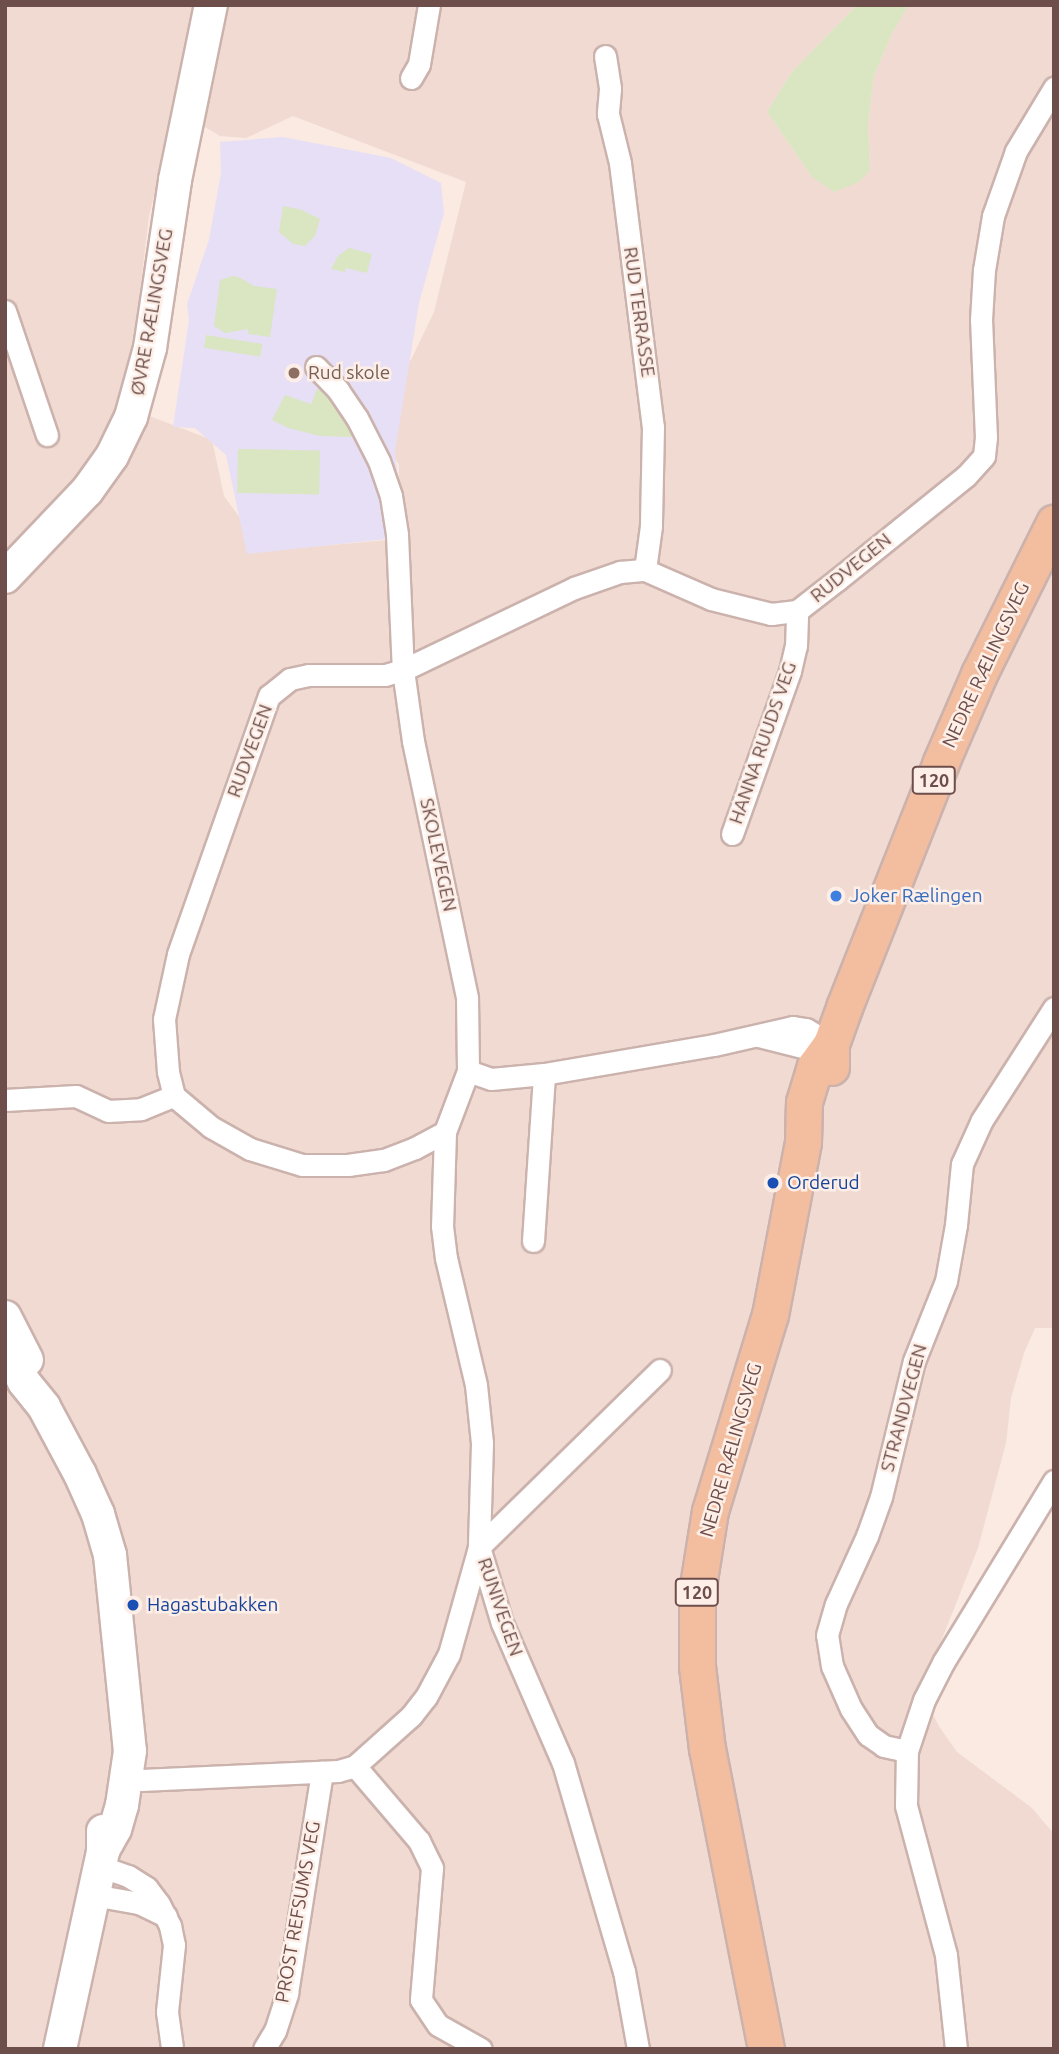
<!DOCTYPE html>
<html>
<head>
<meta charset="utf-8">
<style>
  body { margin:0 }
  #map { position:relative; width:1059px; height:2054px; overflow:hidden; background:#faeae2; font-family:Ubuntu,sans-serif }
  div>[style] { position:absolute }
  [style*='--x'] { left:calc(var(--x)*1px); top:calc(var(--y)*1px); width:calc(var(--w)*1px); rotate:calc(var(--a)*1deg) }
  .residential>* { inset:0; background:#f0dad1 }
  .education>* { inset:0; background:#e7dff6 }
  .green>* { inset:0; background:#dae5c2; transform-origin:0 0 }
  .roads { filter:drop-shadow(2px 0 #cbb2ad) drop-shadow(-2px 0 #cbb2ad) drop-shadow(0 2px #cbb2ad) drop-shadow(0 -2px #cbb2ad) }
  .street>* { height:21px; margin:-10.5px; padding:0 10.5px; transform-origin:10.5px; border-radius:10.5px; background:#fff }
  .secondary>* { height:32px; margin:-16px; padding:0 16px; transform-origin:16px; border-radius:16px; background:#fff }
  .primary>* { height:35px; margin:-17.5px; padding:0 17.5px; transform-origin:17.5px; border-radius:17.5px; background:#f3bd9f }
  .dots>* { width:19px; height:19px; translate:-50% -50%; box-sizing:border-box; border:4px solid #fdefe7; border-radius:50% }
  span { translate:-50% -50%; white-space:nowrap; text-align:center; line-height:1.15; -webkit-text-stroke:5px #fdefe7; paint-order:stroke }
  .shield-label span { padding:2px 5px; background:#fdefe7; border:2px solid; border-radius:5px; -webkit-text-stroke-width:0 }
  .shield-label { font-size:18px; color:#6e4e4b; font-weight:700 }
  .street-label { font-size:19px; color:#6e4e4b }
  .education-label { font-size:19px; color:#785e54 }
  .left { translate:0 -50%; text-align:left }
  .shop-label { font-size:19px; color:#366cbe }
  .transit-label { font-size:19px; color:#164399 }
  .frame { position:absolute; inset:0; border:7px solid #6e4e4b; pointer-events:none }
</style>
</head>
<body>
<div id="map">
  <div class="residential">
    <i style="clip-path:polygon(evenodd,5px 5px,857px 5px,791px 73px,767px 112px,812px 177px,870px 170px,868px 124px,874px 76px,892px 33px,909px 5px,1054px 5px,1054px 1328px,1035px 1328px,1024px 1353px,1011px 1398px,1006px 1443px,978px 1548px,921px 1692px,940px 1728px,957px 1752px,1032px 1808px,1054px 1834px,1054px 2049px,5px 2049px,5px 5px,293px 116px,466px 182px,434px 312px,411px 360px,365px 396px,386px 447px,399px 464px,399px 539px,264px 551px,224px 496px,212px 440px,126px 407px,149px 216px,162px 161px,179px 135px,205px 127px,220px 136px,246px 138px,293px 116px)"></i>
  </div>
  <div class="education">
    <i style="clip-path:polygon(283px 137px,391px 158px,441px 183px,444px 213px,419px 303px,395px 452px,405px 537px,247px 554px,226px 455px,195px 428px,173px 427px,189px 320px,187px 304px,209px 240px,221px 173px,220px 142px)"></i>
  </div>
  <div class="green">
    <i style="clip-path:polygon(857px 5px,909px 5px,892px 33px,874px 76px,868px 124px,870px 170px,859px 182px,834px 192px,812px 177px,767px 112px,791px 73px)"></i>
    <i style="clip-path:polygon(283px 206px,302px 210px,320px 219px,315px 236px,305px 246px,293px 244px,279px 232px)"></i>
    <i style="clip-path:polygon(349px 248px,372px 254px,367px 273px,346px 268px,345px 272px,331px 269px,338px 256px)"></i>
    <i style="clip-path:polygon(233px 276px,241px 278px,254px 286px,277px 289px,270px 337px,248px 334px,248px 329px,225px 333px,214px 326px,220px 280px)"></i>
    <i style="left:206px;top:335px;width:57px;height:13px;rotate:9deg"></i>
    <i style="clip-path:polygon(317px 389px,325px 393px,354px 437px,320px 436px,288px 428px,272px 420px,285px 395px,311px 404px)"></i>
    <i style="left:238px;top:449px;width:82px;height:44px;rotate:1deg"></i>
  </div>
  <div class="roads">
    <div class="street">
      <i style="--x:605;--y:56;--w:33;--a:81"></i>
      <i style="--x:610;--y:89;--w:25;--a:95"></i>
      <i style="--x:608;--y:114;--w:50;--a:76.2"></i>
      <i style="--x:620;--y:163;--w:266;--a:82.9"></i>
      <i style="--x:653;--y:427;--w:99;--a:91.2"></i>
      <i style="--x:651;--y:526;--w:44;--a:97.8"></i>
      <i style="--x:411;--y:78;--w:16;--a:-60"></i>
      <i style="--x:419;--y:64;--w:60;--a:-80.4"></i>
      <i style="--x:5;--y:311;--w:131;--a:71.3"></i>
      <i style="--x:316;--y:367;--w:32;--a:46"></i>
      <i style="--x:338;--y:390;--w:34;--a:56"></i>
      <i style="--x:357;--y:418;--w:48;--a:62.9"></i>
      <i style="--x:379;--y:461;--w:37;--a:71"></i>
      <i style="--x:391;--y:496;--w:39;--a:81"></i>
      <i style="--x:397;--y:535;--w:135;--a:87.5"></i>
      <i style="--x:403;--y:670;--w:72;--a:82"></i>
      <i style="--x:413;--y:741;--w:263;--a:78.1"></i>
      <i style="--x:467;--y:998;--w:73;--a:89.2"></i>
      <i style="--x:468;--y:1071;--w:24;--a:19"></i>
      <i style="--x:491;--y:1079;--w:53;--a:-5.4"></i>
      <i style="--x:544;--y:1074;--w:172;--a:-9.7"></i>
      <i style="--x:714;--y:1045;--w:81;--a:-12.8"></i>
      <i style="--x:793;--y:1027;--w:13;--a:9"></i>
      <i style="--x:806;--y:1029;--w:29;--a:31"></i>
      <i style="--x:732;--y:834;--w:173;--a:-70.4"></i>
      <i style="--x:790;--y:671;--w:26;--a:-77"></i>
      <i style="--x:796;--y:646;--w:35;--a:-88"></i>
      <i style="--x:759;--y:1036;--w:49;--a:14.3"></i>
      <i style="--x:806;--y:1048;--w:25;--a:-9"></i>
      <i style="--x:468;--y:1071;--w:65;--a:110.7"></i>
      <i style="--x:445;--y:1132;--w:94;--a:91.8"></i>
      <i style="--x:442;--y:1226;--w:32;--a:83"></i>
      <i style="--x:446;--y:1258;--w:130;--a:76.7"></i>
      <i style="--x:476;--y:1385;--w:58;--a:84.1"></i>
      <i style="--x:482;--y:1443;--w:104;--a:91.7"></i>
      <i style="--x:479;--y:1547;--w:79;--a:73.2"></i>
      <i style="--x:502;--y:1623;--w:153;--a:66.5"></i>
      <i style="--x:563;--y:1763;--w:217;--a:73.7"></i>
      <i style="--x:624;--y:1971;--w:79;--a:79.8"></i>
      <i style="--x:5;--y:1100;--w:71;--a:-3.2"></i>
      <i style="--x:76;--y:1096;--w:35;--a:25"></i>
      <i style="--x:108;--y:1111;--w:33;--a:-3"></i>
      <i style="--x:141;--y:1109;--w:35;--a:-22"></i>
      <i style="--x:445;--y:1132;--w:34;--a:152"></i>
      <i style="--x:415;--y:1148;--w:34;--a:159"></i>
      <i style="--x:383;--y:1160;--w:34;--a:172"></i>
      <i style="--x:349;--y:1165;--w:47;--a:180"></i>
      <i style="--x:302;--y:1165;--w:54;--a:-162.9"></i>
      <i style="--x:250;--y:1149;--w:45;--a:-150.6"></i>
      <i style="--x:211;--y:1127;--w:48;--a:-140"></i>
      <i style="--x:174;--y:1096;--w:25;--a:-104"></i>
      <i style="--x:168;--y:1072;--w:53;--a:-94.3"></i>
      <i style="--x:164;--y:1019;--w:66;--a:-77.8"></i>
      <i style="--x:178;--y:954;--w:274;--a:-70.6"></i>
      <i style="--x:269;--y:696;--w:27;--a:-39"></i>
      <i style="--x:290;--y:679;--w:19;--a:-12"></i>
      <i style="--x:309;--y:675;--w:76;--a:0"></i>
      <i style="--x:385;--y:675;--w:19;--a:-16"></i>
      <i style="--x:403;--y:670;--w:190;--a:-25.6"></i>
      <i style="--x:574;--y:588;--w:49;--a:-19.2"></i>
      <i style="--x:620;--y:572;--w:25;--a:-5"></i>
      <i style="--x:645;--y:570;--w:72;--a:23.7"></i>
      <i style="--x:711;--y:599;--w:62;--a:14"></i>
      <i style="--x:771;--y:614;--w:26;--a:-7"></i>
      <i style="--x:797;--y:611;--w:51;--a:-37.8"></i>
      <i style="--x:837;--y:580;--w:166;--a:-38.9"></i>
      <i style="--x:966;--y:476;--w:27;--a:-48"></i>
      <i style="--x:984;--y:456;--w:18;--a:-84"></i>
      <i style="--x:986;--y:438;--w:118;--a:-92.4"></i>
      <i style="--x:981;--y:320;--w:50;--a:-86.6"></i>
      <i style="--x:984;--y:270;--w:55;--a:-80.5"></i>
      <i style="--x:993;--y:216;--w:69;--a:-70.5"></i>
      <i style="--x:1016;--y:151;--w:74;--a:-58.9"></i>
      <i style="--x:533;--y:1241;--w:167;--a:-86.2"></i>
      <i style="--x:907;--y:1751;--w:24;--a:-168"></i>
      <i style="--x:884;--y:1746;--w:19;--a:-145"></i>
      <i style="--x:868;--y:1735;--w:31;--a:-123"></i>
      <i style="--x:851;--y:1709;--w:47;--a:-113.8"></i>
      <i style="--x:832;--y:1666;--w:31;--a:-99"></i>
      <i style="--x:827;--y:1635;--w:32;--a:-74"></i>
      <i style="--x:836;--y:1604;--w:75;--a:-65.5"></i>
      <i style="--x:867;--y:1536;--w:41;--a:-70.3"></i>
      <i style="--x:881;--y:1497;--w:140;--a:-76.4"></i>
      <i style="--x:914;--y:1361;--w:86;--a:-68.2"></i>
      <i style="--x:946;--y:1281;--w:57;--a:-79.9"></i>
      <i style="--x:956;--y:1225;--w:61;--a:-84.4"></i>
      <i style="--x:962;--y:1164;--w:48;--a:-65.6"></i>
      <i style="--x:982;--y:1120;--w:133;--a:-57.3"></i>
      <i style="--x:355;--y:1766;--w:99;--a:49.5"></i>
      <i style="--x:419;--y:1841;--w:30;--a:64"></i>
      <i style="--x:432;--y:1868;--w:132;--a:94.8"></i>
      <i style="--x:421;--y:2000;--w:30;--a:56"></i>
      <i style="--x:438;--y:2025;--w:49;--a:29.2"></i>
      <i style="--x:141;--y:1780;--w:197;--a:-2.6"></i>
      <i style="--x:338;--y:1771;--w:18;--a:-16"></i>
      <i style="--x:355;--y:1766;--w:75;--a:-41.8"></i>
      <i style="--x:411;--y:1716;--w:24;--a:-52"></i>
      <i style="--x:426;--y:1697;--w:49;--a:-61.9"></i>
      <i style="--x:449;--y:1654;--w:111;--a:-74.3"></i>
      <i style="--x:479;--y:1547;--w:253;--a:-44.4"></i>
      <i style="--x:99;--y:1866;--w:31;--a:19"></i>
      <i style="--x:128;--y:1876;--w:22;--a:32"></i>
      <i style="--x:147;--y:1888;--w:20;--a:53"></i>
      <i style="--x:159;--y:1904;--w:25;--a:63"></i>
      <i style="--x:170;--y:1926;--w:19;--a:78"></i>
      <i style="--x:174;--y:1945;--w:67;--a:96"></i>
      <i style="--x:167;--y:2012;--w:37;--a:82"></i>
      <i style="--x:93;--y:1895;--w:47;--a:9.9"></i>
      <i style="--x:139;--y:1903;--w:30;--a:26"></i>
      <i style="--x:264;--y:2049;--w:21;--a:-59"></i>
      <i style="--x:275;--y:2031;--w:40;--a:-72"></i>
      <i style="--x:287;--y:1993;--w:224;--a:-81"></i>
      <i style="--x:956;--y:2049;--w:95;--a:-96.1"></i>
      <i style="--x:946;--y:1955;--w:154;--a:-105"></i>
      <i style="--x:906;--y:1806;--w:55;--a:-89"></i>
      <i style="--x:907;--y:1751;--w:54;--a:-71.6"></i>
      <i style="--x:924;--y:1700;--w:44;--a:-62.9"></i>
      <i style="--x:944;--y:1661;--w:211;--a:-58.6"></i>
    </div>
    <div class="secondary">
      <i style="--x:5;--y:577;--w:119;--a:-46.4"></i>
      <i style="--x:87;--y:491;--w:43;--a:-54.5"></i>
      <i style="--x:112;--y:456;--w:43;--a:-64"></i>
      <i style="--x:131;--y:417;--w:72;--a:-74.6"></i>
      <i style="--x:150;--y:348;--w:170;--a:-81.5"></i>
      <i style="--x:175;--y:180;--w:179;--a:-78.4"></i>
      <i style="--x:5;--y:1317;--w:48;--a:62.9"></i>
      <i style="--x:5;--y:1344;--w:42;--a:63.4"></i>
      <i style="--x:24;--y:1382;--w:32;--a:51"></i>
      <i style="--x:44;--y:1407;--w:76;--a:61.8"></i>
      <i style="--x:80;--y:1474;--w:44;--a:65.8"></i>
      <i style="--x:98;--y:1514;--w:43;--a:73.7"></i>
      <i style="--x:110;--y:1555;--w:197;--a:84.2"></i>
      <i style="--x:130;--y:1751;--w:55;--a:98.4"></i>
      <i style="--x:122;--y:1805;--w:25;--a:106"></i>
      <i style="--x:115;--y:1829;--w:25;--a:119"></i>
      <i style="--x:60;--y:2049;--w:203;--a:-77.7"></i>
      <i style="--x:103;--y:1851;--w:20;--a:-90"></i>
    </div>
    <div class="primary">
      <i style="--x:831;--y:1067;--w:23;--a:-90"></i>
      <i style="--x:831;--y:1044;--w:41;--a:-70.3"></i>
      <i style="--x:845;--y:1005;--w:261;--a:-68.4"></i>
      <i style="--x:941;--y:762;--w:96;--a:-66.6"></i>
      <i style="--x:979;--y:674;--w:169;--a:-63.6"></i>
      <i style="--x:766;--y:2049;--w:306;--a:-101.1"></i>
      <i style="--x:707;--y:1749;--w:84;--a:-96.9"></i>
      <i style="--x:697;--y:1666;--w:74;--a:-90"></i>
      <i style="--x:697;--y:1592;--w:82;--a:-80.9"></i>
      <i style="--x:710;--y:1511;--w:205;--a:-73"></i>
      <i style="--x:770;--y:1315;--w:176;--a:-79.2"></i>
      <i style="--x:803;--y:1142;--w:40;--a:-88.6"></i>
      <i style="--x:804;--y:1102;--w:38;--a:-73"></i>
      <i style="--x:815;--y:1066;--w:27;--a:-54"></i>
    </div>
  </div>
  <div class="dots">
    <i style="left:294px;top:373px;background:#8d6e63"></i>
    <i style="left:836px;top:896px;background:#3f7fe0"></i>
    <i style="left:773px;top:1183px;background:#1a4fb4"></i>
    <i style="left:133px;top:1605px;background:#1a4fb4"></i>
  </div>
  <div class="shield-label">
    <span style="left:934px;top:780px">120</span>
    <span style="left:697px;top:1592px">120</span>
  </div>
  <div class="street-label">
    <span style="left:152px;top:312px;rotate:-80deg">ØVRE RÆLINGSVEG</span>
    <span style="left:639px;top:312px;rotate:82deg">RUD TERRASSE</span>
    <span style="left:851px;top:568px;rotate:-39deg">RUDVEGEN</span>
    <span style="left:986px;top:665px;rotate:-65deg">NEDRE RÆLINGSVEG</span>
    <span style="left:763px;top:743px;rotate:-71deg">HANNA RUUDS VEG</span>
    <span style="left:250px;top:751px;rotate:-70deg">RUDVEGEN</span>
    <span style="left:438px;top:855px;rotate:78deg">SKOLEVEGEN</span>
    <span style="left:904px;top:1408px;rotate:-75deg">STRANDVEGEN</span>
    <span style="left:731px;top:1450px;rotate:-74deg">NEDRE RÆLINGSVEG</span>
    <span style="left:500px;top:1607px;rotate:71deg">RUNIVEGEN</span>
    <span style="left:298px;top:1912px;rotate:-80deg">PROST REFSUMS VEG</span>
  </div>
  <div class="education-label">
    <span class="left" style="left:308px;top:373px">Rud skole</span>
  </div>
  <div class="shop-label">
    <span class="left" style="left:850px;top:896px">Joker Rælingen</span>
  </div>
  <div class="transit-label">
    <span class="left" style="left:787px;top:1183px">Orderud</span>
    <span class="left" style="left:147px;top:1605px">Hagastubakken</span>
  </div>
  <div class="frame"></div>
</div>
</body>
</html>
